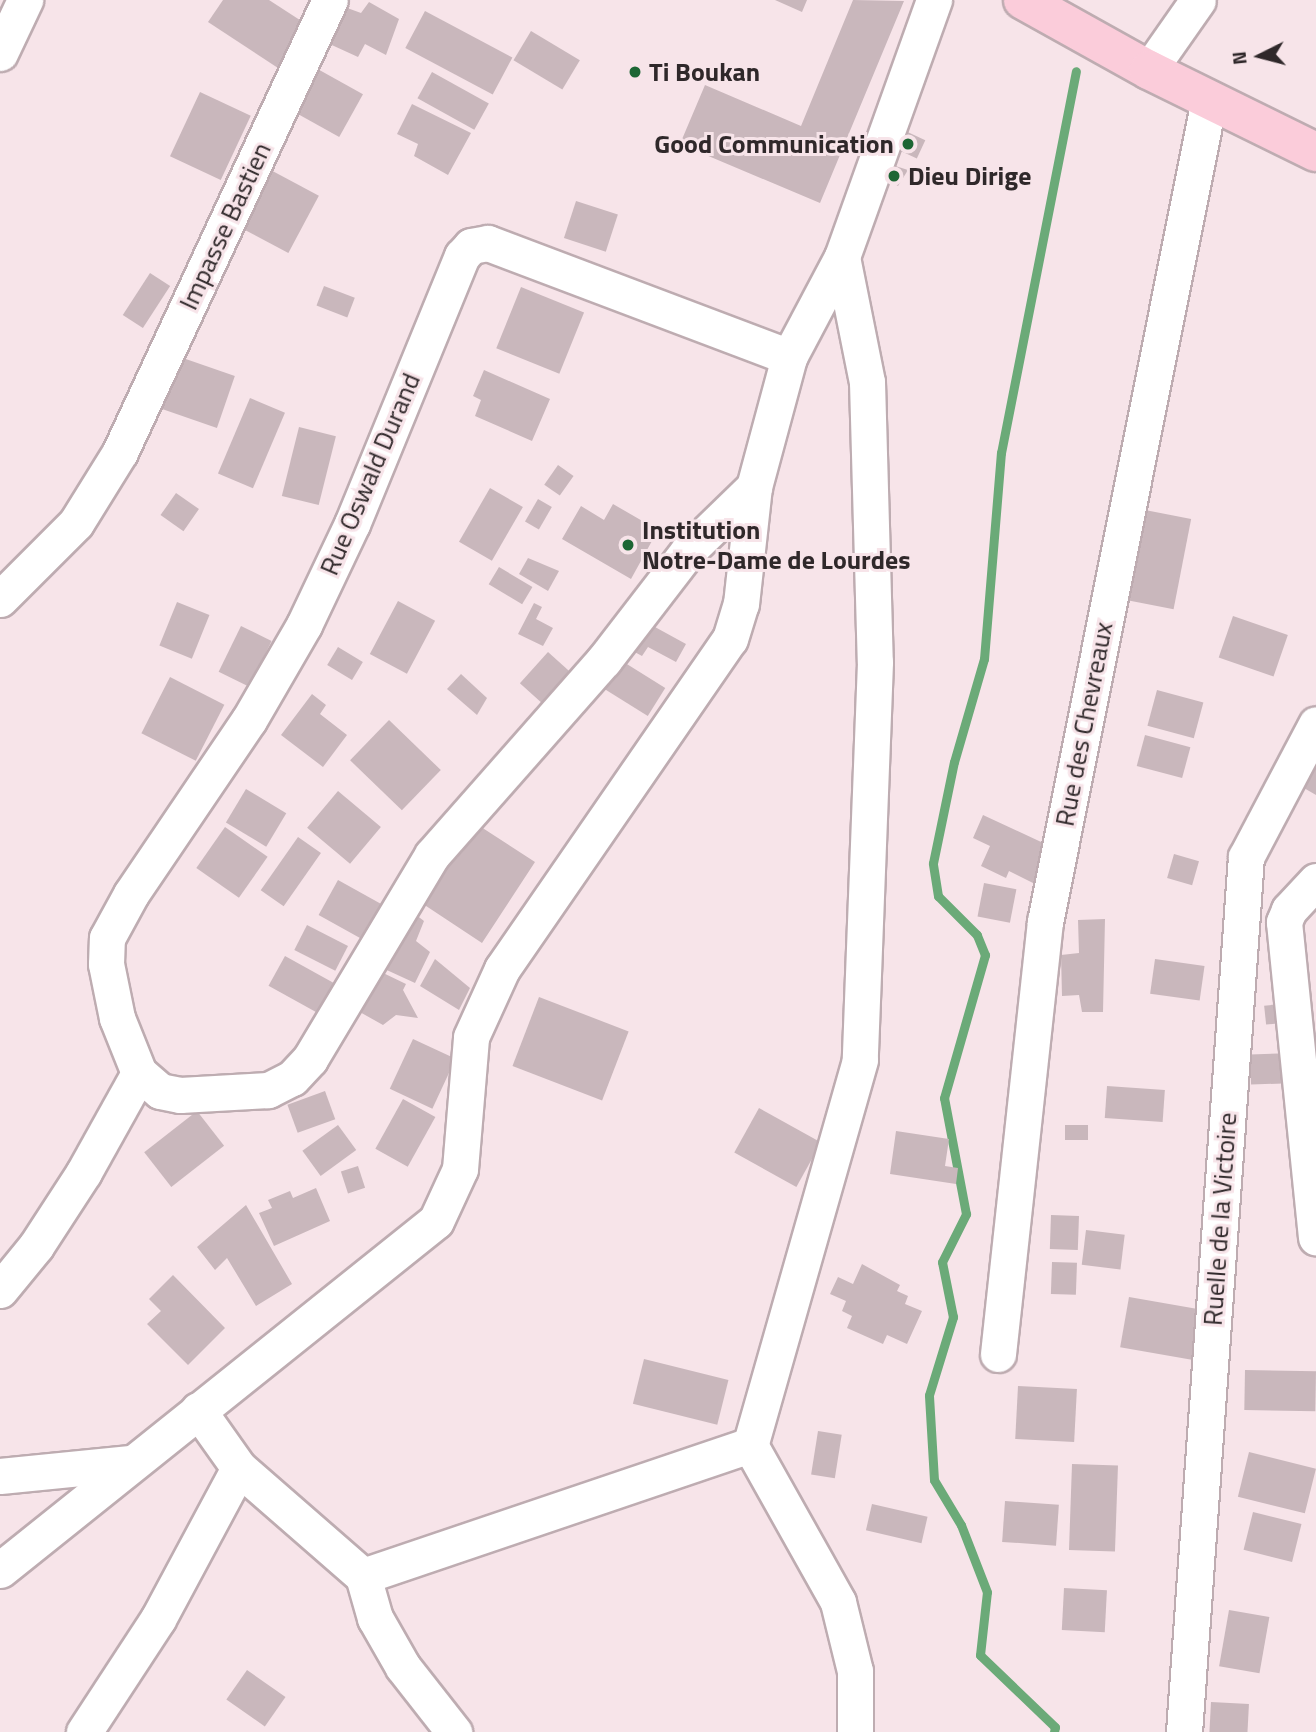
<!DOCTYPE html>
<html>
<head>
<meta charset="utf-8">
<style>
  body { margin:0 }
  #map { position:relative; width:1316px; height:1732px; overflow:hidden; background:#f7e4e9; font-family:"Titillium Web",sans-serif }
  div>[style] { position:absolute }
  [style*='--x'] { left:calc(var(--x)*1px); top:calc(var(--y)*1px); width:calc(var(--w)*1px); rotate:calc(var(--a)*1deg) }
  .stream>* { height:9px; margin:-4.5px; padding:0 4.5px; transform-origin:4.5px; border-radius:4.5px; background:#6baa78 }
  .building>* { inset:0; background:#c9b7bc; transform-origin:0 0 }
  .roads { filter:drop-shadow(2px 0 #beacb1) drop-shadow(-2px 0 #beacb1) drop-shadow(0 2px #beacb1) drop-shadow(0 -2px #beacb1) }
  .minor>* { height:35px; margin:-17.5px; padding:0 17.5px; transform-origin:17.5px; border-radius:17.5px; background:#fff }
  .major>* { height:38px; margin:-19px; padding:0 19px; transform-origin:19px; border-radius:19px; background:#fbccda }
  .dots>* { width:19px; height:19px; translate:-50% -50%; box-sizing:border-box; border:4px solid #f7e4e9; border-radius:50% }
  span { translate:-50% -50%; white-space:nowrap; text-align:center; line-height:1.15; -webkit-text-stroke:6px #f7e4e9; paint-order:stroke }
  .poi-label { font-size:26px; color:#2f282a; font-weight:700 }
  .left { translate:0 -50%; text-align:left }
  .right { translate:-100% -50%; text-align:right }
  .street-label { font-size:26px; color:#2f282a }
  .north { position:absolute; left:1225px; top:21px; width:70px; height:70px; -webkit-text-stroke:5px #f7e4e9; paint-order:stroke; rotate:264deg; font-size:19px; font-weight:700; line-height:28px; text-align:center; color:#2f282a }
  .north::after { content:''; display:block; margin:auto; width:24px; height:32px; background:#2f282a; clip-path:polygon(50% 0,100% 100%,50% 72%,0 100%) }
</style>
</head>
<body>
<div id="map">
  <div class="stream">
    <i style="--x:1054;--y:1732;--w:5;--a:-79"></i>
    <i style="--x:1055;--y:1727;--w:104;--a:-136.2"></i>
    <i style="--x:980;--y:1655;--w:63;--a:-83.7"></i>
    <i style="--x:987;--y:1592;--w:72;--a:-111.2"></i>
    <i style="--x:961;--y:1525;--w:52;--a:-121"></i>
    <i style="--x:934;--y:1480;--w:85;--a:-93.4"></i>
    <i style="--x:929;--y:1395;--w:82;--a:-72.9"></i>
    <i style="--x:953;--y:1317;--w:56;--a:-101.3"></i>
    <i style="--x:942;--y:1262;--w:54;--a:-63.4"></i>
    <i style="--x:966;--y:1214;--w:118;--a:-100.7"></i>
    <i style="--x:944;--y:1098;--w:149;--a:-74"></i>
    <i style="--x:985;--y:955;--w:22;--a:-112"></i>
    <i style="--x:977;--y:935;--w:55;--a:-135"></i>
    <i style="--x:938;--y:896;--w:33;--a:-99"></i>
    <i style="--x:933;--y:863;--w:103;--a:-78.3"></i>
    <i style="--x:954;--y:762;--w:107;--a:-73.8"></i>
    <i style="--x:984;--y:659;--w:207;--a:-85.3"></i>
    <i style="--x:1001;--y:453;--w:389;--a:-78.9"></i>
  </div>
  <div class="building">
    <i style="clip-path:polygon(223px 0,269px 0,306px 24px,278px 68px,208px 22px)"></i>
    <i style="clip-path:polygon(775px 0,807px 0,802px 12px)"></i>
    <i style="clip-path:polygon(853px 0,904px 1px,820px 203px,680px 144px,705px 85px,801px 126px)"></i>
    <i style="clip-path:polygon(369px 2px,399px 19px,386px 55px,365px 44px,358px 57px,323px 41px,339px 5px,361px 13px)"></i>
    <i style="left:425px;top:11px;width:99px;height:42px;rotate:28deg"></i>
    <i style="left:531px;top:31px;width:57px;height:34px;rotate:31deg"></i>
    <i style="left:314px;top:67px;width:56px;height:49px;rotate:29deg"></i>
    <i style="left:432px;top:72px;width:65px;height:30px;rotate:29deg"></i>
    <i style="left:200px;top:92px;width:56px;height:71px;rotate:25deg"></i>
    <i style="clip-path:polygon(412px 104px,471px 133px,448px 175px,414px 156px,418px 144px,397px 134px)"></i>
    <i style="left:899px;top:128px;width:29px;height:20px;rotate:25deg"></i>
    <i style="clip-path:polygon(886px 163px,908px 170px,898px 186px,879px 174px)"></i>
    <i style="left:265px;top:167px;width:61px;height:65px;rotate:28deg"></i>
    <i style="left:576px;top:201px;width:44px;height:39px;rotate:18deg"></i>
    <i style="left:150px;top:273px;width:24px;height:50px;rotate:33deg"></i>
    <i style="left:324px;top:286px;width:33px;height:21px;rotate:21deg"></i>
    <i style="left:521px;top:287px;width:68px;height:66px;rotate:22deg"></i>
    <i style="left:180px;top:357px;width:58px;height:55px;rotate:19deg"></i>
    <i style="clip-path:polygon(484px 370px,550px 399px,532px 441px,475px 416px,481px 400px,473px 396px)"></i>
    <i style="left:250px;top:398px;width:38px;height:82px;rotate:23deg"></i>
    <i style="left:299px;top:427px;width:38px;height:71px;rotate:14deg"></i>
    <i style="left:558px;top:465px;width:19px;height:24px;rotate:35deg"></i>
    <i style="left:490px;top:488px;width:38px;height:62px;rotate:30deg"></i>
    <i style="left:176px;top:493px;width:28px;height:27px;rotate:35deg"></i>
    <i style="left:538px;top:499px;width:16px;height:26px;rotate:30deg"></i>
    <i style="clip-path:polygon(613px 504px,658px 530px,631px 579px,562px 539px,581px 506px,604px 520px)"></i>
    <i style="left:1145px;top:510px;width:47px;height:92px;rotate:11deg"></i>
    <i style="clip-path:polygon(528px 558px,559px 571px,548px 591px,519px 574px)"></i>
    <i style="left:499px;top:567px;width:39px;height:20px;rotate:31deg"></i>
    <i style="left:398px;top:601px;width:42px;height:60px;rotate:28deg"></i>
    <i style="left:177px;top:602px;width:35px;height:47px;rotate:22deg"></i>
    <i style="clip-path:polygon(534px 603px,542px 607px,536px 619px,553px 628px,543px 646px,518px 634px)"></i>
    <i style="left:1233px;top:616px;width:58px;height:44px;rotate:19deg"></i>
    <i style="clip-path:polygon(644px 621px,686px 644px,676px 662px,648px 647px,642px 656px,629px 649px)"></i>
    <i style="left:241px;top:626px;width:34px;height:51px;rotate:26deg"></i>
    <i style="left:338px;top:647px;width:29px;height:21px;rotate:31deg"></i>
    <i style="left:548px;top:652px;width:43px;height:42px;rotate:42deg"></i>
    <i style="left:622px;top:661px;width:51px;height:33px;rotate:32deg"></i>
    <i style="clip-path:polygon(461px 674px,487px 698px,477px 715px,447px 689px)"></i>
    <i style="left:170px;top:677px;width:61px;height:63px;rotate:27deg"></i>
    <i style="left:1157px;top:690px;width:48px;height:37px;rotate:15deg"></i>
    <i style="clip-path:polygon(312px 694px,326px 705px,320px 714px,347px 735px,323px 767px,281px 735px)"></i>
    <i style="left:389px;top:720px;width:72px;height:56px;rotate:44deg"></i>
    <i style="left:1145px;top:735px;width:47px;height:32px;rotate:15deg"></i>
    <i style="clip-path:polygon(1316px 749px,1316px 795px,1297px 784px)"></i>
    <i style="left:246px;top:789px;width:47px;height:39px;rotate:31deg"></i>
    <i style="left:338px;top:791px;width:56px;height:48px;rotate:40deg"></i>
    <i style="clip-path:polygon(983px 815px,1054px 848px,1037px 885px,1009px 871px,1006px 878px,981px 866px,990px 846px,973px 838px)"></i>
    <i style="clip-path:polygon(478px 825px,535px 862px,482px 943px,417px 900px,448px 852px,457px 858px)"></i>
    <i style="left:225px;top:827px;width:52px;height:50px;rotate:35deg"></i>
    <i style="left:298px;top:837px;width:28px;height:65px;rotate:35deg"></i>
    <i style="left:1174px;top:854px;width:26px;height:25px;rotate:16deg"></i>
    <i style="left:338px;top:880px;width:54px;height:40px;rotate:29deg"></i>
    <i style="left:984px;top:883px;width:33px;height:34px;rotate:11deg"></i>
    <i style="clip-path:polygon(407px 908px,424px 921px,416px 941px,430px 952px,415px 983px,378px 966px)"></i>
    <i style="clip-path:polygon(1105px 919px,1103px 1012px,1082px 1012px,1079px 995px,1062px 996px,1061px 955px,1079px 953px,1078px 920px)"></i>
    <i style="left:307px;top:925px;width:46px;height:28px;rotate:27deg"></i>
    <i style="left:285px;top:956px;width:63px;height:34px;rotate:29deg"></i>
    <i style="clip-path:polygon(435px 959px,470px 988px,459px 1010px,420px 986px)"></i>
    <i style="left:1155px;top:959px;width:50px;height:35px;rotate:8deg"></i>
    <i style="clip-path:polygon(377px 970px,406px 984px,403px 990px,418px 1018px,396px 1015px,383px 1025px,358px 1011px)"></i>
    <i style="left:539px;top:997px;width:96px;height:74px;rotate:21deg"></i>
    <i style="left:1290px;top:1003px;width:19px;height:26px;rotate:84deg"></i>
    <i style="left:413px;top:1039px;width:47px;height:55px;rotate:25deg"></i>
    <i style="left:1295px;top:1053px;width:30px;height:45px;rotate:88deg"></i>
    <i style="left:1107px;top:1086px;width:58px;height:32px;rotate:4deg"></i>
    <i style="left:325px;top:1091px;width:30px;height:40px;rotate:70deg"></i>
    <i style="left:403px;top:1099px;width:37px;height:57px;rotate:29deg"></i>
    <i style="left:759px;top:1108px;width:71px;height:51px;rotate:29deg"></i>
    <i style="left:197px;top:1111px;width:44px;height:67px;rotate:52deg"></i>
    <i style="left:338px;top:1125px;width:31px;height:44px;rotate:54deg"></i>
    <i style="left:1065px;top:1125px;width:23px;height:15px"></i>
    <i style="clip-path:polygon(896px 1131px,949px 1139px,945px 1166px,958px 1168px,956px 1184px,890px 1174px)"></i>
    <i style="left:358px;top:1166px;width:23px;height:18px;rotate:72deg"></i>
    <i style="clip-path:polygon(316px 1188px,330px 1221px,274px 1246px,259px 1213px,272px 1208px,268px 1200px,290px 1191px,293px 1198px)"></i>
    <i style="clip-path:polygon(246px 1205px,292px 1284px,256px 1306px,227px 1258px,215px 1270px,197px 1247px)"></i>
    <i style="left:1051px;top:1215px;width:28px;height:34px;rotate:2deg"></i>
    <i style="left:1086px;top:1230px;width:39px;height:35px;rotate:7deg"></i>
    <i style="left:1052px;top:1262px;width:25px;height:32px;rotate:2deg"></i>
    <i style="clip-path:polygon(862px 1264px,900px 1285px,897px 1291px,908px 1296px,905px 1304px,922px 1311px,907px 1344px,887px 1335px,883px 1344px,847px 1328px,852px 1316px,842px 1311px,846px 1301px,830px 1294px,838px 1277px,853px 1284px)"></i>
    <i style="clip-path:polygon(173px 1275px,225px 1328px,188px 1365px,147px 1324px,161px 1311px,149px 1299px)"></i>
    <i style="left:1129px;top:1297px;width:77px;height:51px;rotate:10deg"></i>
    <i style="left:644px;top:1359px;width:87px;height:46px;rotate:14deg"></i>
    <i style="left:1245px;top:1370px;width:71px;height:40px;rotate:1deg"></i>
    <i style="left:1018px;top:1386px;width:59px;height:53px;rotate:3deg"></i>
    <i style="left:818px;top:1431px;width:24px;height:44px;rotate:9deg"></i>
    <i style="left:1249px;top:1452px;width:69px;height:46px;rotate:14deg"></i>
    <i style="left:1072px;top:1464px;width:46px;height:86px;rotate:2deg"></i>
    <i style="left:1005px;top:1501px;width:54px;height:41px;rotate:4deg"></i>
    <i style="left:872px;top:1504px;width:57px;height:27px;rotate:13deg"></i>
    <i style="left:1253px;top:1512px;width:50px;height:39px;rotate:14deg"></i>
    <i style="left:1064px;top:1588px;width:43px;height:42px;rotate:3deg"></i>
    <i style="left:1229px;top:1610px;width:41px;height:57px;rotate:10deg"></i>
    <i style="left:247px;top:1670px;width:47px;height:36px;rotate:35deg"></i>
    <i style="left:1211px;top:1702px;width:38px;height:30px;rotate:3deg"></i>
  </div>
  <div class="roads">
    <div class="minor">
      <i style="--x:0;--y:53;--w:59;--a:-64.7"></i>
      <i style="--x:1149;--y:70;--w:85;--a:-55"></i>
      <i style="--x:842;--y:257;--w:127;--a:78.7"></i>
      <i style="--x:867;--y:382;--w:280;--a:88.4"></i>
      <i style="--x:875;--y:662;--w:398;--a:92.2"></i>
      <i style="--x:860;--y:1060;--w:400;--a:105.9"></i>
      <i style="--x:750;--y:1445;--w:180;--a:60.7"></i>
      <i style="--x:838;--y:1602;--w:71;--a:76.2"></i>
      <i style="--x:855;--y:1671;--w:61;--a:90"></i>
      <i style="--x:754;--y:487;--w:92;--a:135.9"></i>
      <i style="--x:688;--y:551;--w:138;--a:127.6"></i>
      <i style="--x:604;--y:660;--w:260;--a:131.4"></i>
      <i style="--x:432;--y:855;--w:238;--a:120.9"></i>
      <i style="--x:310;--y:1059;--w:26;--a:133"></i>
      <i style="--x:292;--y:1078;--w:27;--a:153"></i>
      <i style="--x:268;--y:1090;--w:88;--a:176.7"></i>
      <i style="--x:180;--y:1095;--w:20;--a:-169"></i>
      <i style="--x:160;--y:1091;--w:28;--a:-139"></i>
      <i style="--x:139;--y:1073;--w:59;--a:-111.8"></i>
      <i style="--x:117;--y:1018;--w:55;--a:-101.5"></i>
      <i style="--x:106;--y:964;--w:26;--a:-88"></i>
      <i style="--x:107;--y:938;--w:50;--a:-61.4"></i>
      <i style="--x:131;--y:894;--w:210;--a:-55.9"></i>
      <i style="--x:249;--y:720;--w:110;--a:-59.9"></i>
      <i style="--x:304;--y:625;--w:112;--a:-64.6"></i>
      <i style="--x:352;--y:524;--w:290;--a:-67.7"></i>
      <i style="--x:462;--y:256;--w:13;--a:-48"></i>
      <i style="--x:471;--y:246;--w:17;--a:-10"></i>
      <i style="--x:488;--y:243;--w:322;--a:20.7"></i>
      <i style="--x:0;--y:599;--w:107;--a:-45"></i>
      <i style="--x:76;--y:523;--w:84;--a:-58.2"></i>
      <i style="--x:120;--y:452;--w:498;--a:-65.1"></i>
      <i style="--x:1316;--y:881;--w:40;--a:133"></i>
      <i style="--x:1289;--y:910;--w:13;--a:113"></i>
      <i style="--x:1284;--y:922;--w:317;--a:84.2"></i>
      <i style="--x:0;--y:1290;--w:57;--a:-50.7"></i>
      <i style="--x:36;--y:1246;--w:88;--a:-57"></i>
      <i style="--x:84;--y:1172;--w:113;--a:-60.9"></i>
      <i style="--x:998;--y:1354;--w:435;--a:-83.8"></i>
      <i style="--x:1045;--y:922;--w:838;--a:-78.72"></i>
      <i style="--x:239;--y:1468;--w:164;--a:41.1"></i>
      <i style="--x:363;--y:1576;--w:44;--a:74.1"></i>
      <i style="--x:375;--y:1618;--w:56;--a:60.3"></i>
      <i style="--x:403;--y:1667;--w:83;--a:51.9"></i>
      <i style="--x:0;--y:1476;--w:131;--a:-5.7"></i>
      <i style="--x:0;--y:1570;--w:558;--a:-38.68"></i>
      <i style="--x:436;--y:1221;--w:57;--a:-65.2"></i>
      <i style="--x:460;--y:1169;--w:132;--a:-85.2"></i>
      <i style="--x:471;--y:1037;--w:75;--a:-65.5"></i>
      <i style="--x:502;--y:969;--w:401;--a:-55.4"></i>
      <i style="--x:730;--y:639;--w:37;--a:-73"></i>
      <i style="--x:741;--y:604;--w:118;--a:-83.7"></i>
      <i style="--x:754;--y:487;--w:135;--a:-74.9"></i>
      <i style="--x:789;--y:357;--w:113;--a:-62.1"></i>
      <i style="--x:842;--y:257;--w:273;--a:-70.3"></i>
      <i style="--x:363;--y:1576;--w:409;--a:-18.7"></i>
      <i style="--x:84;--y:1732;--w:135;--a:-56.8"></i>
      <i style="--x:158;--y:1619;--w:171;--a:-61.8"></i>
      <i style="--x:239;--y:1468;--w:71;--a:-125.3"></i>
      <i style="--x:1184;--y:1732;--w:877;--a:-85.95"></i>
      <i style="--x:1246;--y:857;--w:150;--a:-62.2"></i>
    </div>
    <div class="major">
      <i style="--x:1023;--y:0;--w:144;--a:29.1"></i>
      <i style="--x:1149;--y:70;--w:186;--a:26.2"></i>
    </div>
  </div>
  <div class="dots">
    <i style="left:635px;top:72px;background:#1d6634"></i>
    <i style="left:908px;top:144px;background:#1d6634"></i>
    <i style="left:894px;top:176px;background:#1d6634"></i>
    <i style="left:628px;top:545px;background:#1d6634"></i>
  </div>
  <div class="poi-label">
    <span class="left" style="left:649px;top:72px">Ti Boukan</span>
    <span class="right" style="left:894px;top:144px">Good Communication</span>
    <span class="left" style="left:908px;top:176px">Dieu Dirige</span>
    <span class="left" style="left:642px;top:545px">Institution<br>Notre-Dame de Lourdes</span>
  </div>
  <div class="street-label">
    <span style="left:225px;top:226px;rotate:-65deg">Impasse Bastien</span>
    <span style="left:370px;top:474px;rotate:-67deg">Rue Oswald Durand</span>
    <span style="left:1084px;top:724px;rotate:-79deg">Rue des Chevreaux</span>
    <span style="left:1220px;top:1219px;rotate:-86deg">Ruelle de la Victoire</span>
  </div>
  <div class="north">N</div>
</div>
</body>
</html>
